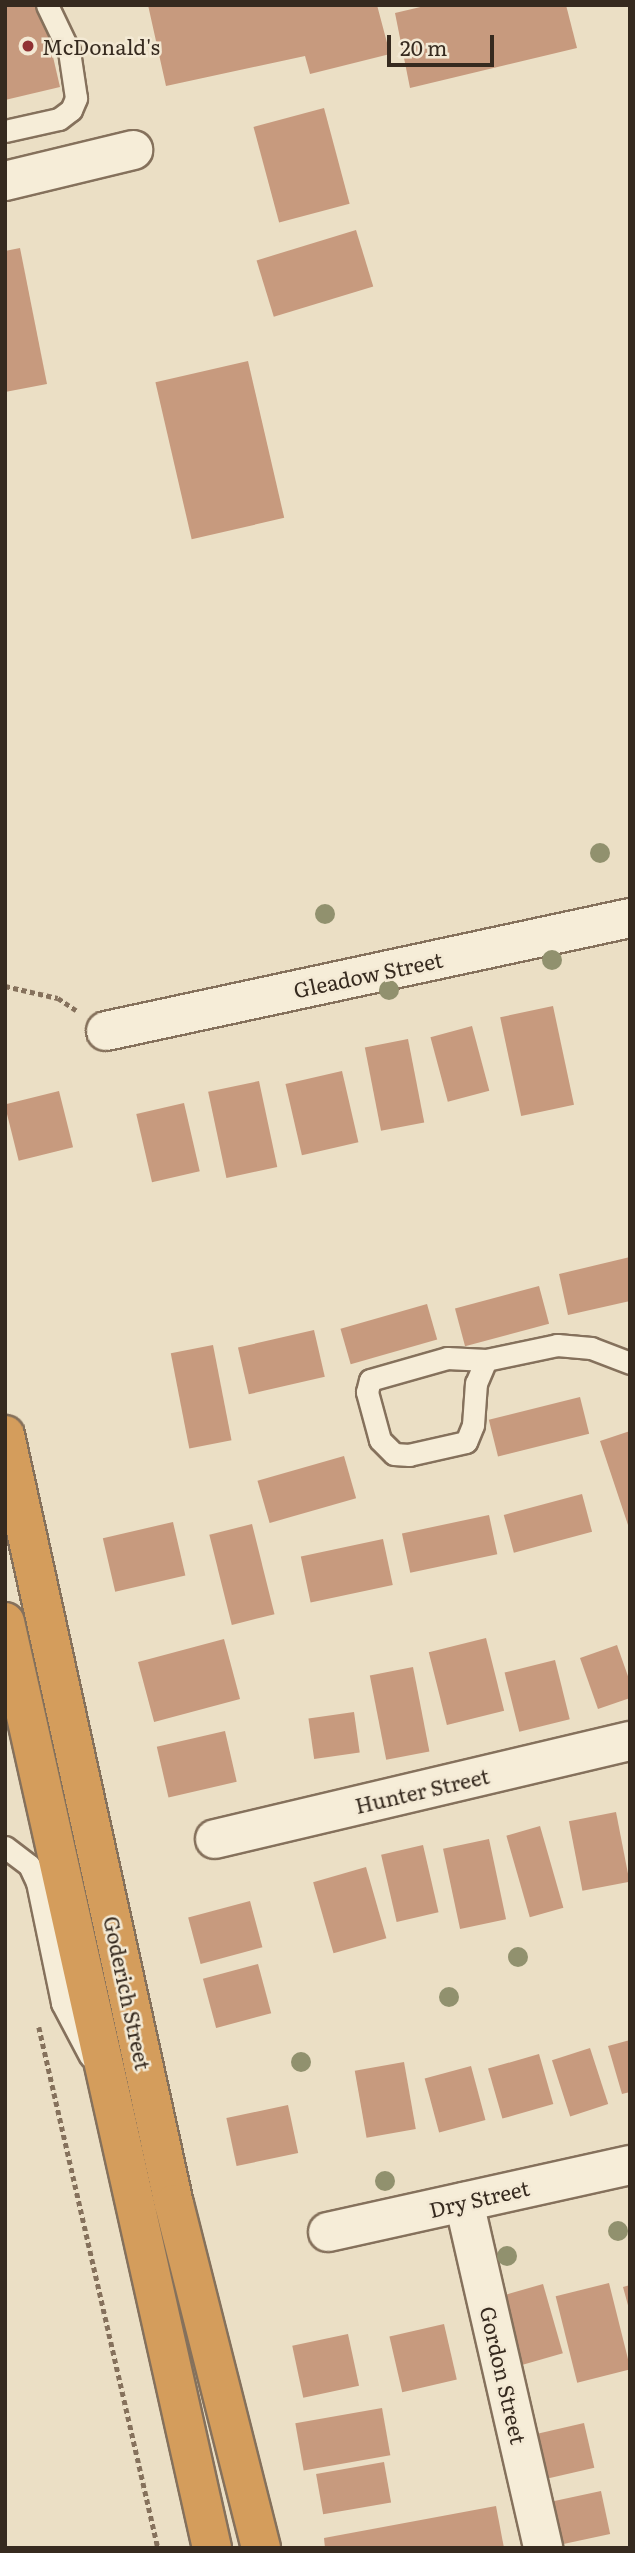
<!DOCTYPE html>
<html>
<head>
<meta charset="utf-8">
<style>
  body { margin:0 }
  #map { position:relative; width:635px; height:2553px; overflow:hidden; background:#ebdfc5; font-family:Literata,serif }
  div>[style] { position:absolute }
  [style*='--x'] { left:calc(var(--x)*1px); top:calc(var(--y)*1px); width:calc(var(--w)*1px); rotate:calc(var(--a)*1deg) }
  .building>* { inset:0; background:#c79a7e; transform-origin:0 0 }
  .path>* { height:4.5px; margin-top:-2.25px; transform-origin:0; background:repeating-linear-gradient(90deg,#85715c 0 5px,transparent 0 8.5px) }
  .roads { filter:drop-shadow(2px 0 #85715c) drop-shadow(-2px 0 #85715c) drop-shadow(0 2px #85715c) drop-shadow(0 -2px #85715c) }
  .lane>* { height:21px; margin:-10.5px; padding:0 10.5px; transform-origin:10.5px; border-radius:10.5px; background:#f6edd8 }
  .street>* { height:38px; margin:-19px; padding:0 19px; transform-origin:19px; border-radius:19px; background:#f6edd8 }
  .highway>* { height:38px; margin:-19px; padding:0 19px; transform-origin:19px; border-radius:19px; background:#d49d5c }
  .trees>* { width:20px; height:20px; margin:-10px; border-radius:50%; background:#91916e }
  .dots>* { width:19px; height:19px; translate:-50% -50%; box-sizing:border-box; border:4px solid #f3e9d4; border-radius:50% }
  span { translate:-50% -50%; white-space:nowrap; text-align:center; line-height:1.15; -webkit-text-stroke:5px #f3e9d4; paint-order:stroke }
  .poi-label { font-size:21px; color:#362a1f }
  .left { translate:0 -50%; text-align:left }
  .street-label { font-size:21px; color:#362a1f }
  .frame { position:absolute; inset:0; border:7px solid #362a1f; pointer-events:none }
  .scale { position:absolute; left:387px; top:35px; width:107px; height:32px; box-sizing:border-box; border:4px solid #362a1f; border-top:0; padding-left:9px; font-size:21px; line-height:24px; white-space:nowrap; color:#362a1f; -webkit-text-stroke:5px #f3e9d4; paint-order:stroke }
</style>
</head>
<body>
<div id="map">
  <div class="building">
    <i style="clip-path:polygon(5px 5px,41px 5px,60px 87px,5px 100px)"></i>
    <i style="clip-path:polygon(148px 5px,377px 5px,390px 54px,310px 74px,305px 56px,166px 86px)"></i>
    <i style="clip-path:polygon(429px 5px,566px 5px,577px 48px,410px 88px,395px 13px)"></i>
    <i style="left:324px;top:108px;width:99px;height:73px;rotate:75deg"></i>
    <i style="left:356px;top:230px;width:59px;height:104px;rotate:73deg"></i>
    <i style="clip-path:polygon(20px 248px,47px 384px,5px 392px,5px 251px)"></i>
    <i style="left:248px;top:361px;width:161px;height:95px;rotate:77deg"></i>
    <i style="left:553px;top:1006px;width:101px;height:54px;rotate:78deg"></i>
    <i style="left:472px;top:1026px;width:67px;height:43px;rotate:75deg"></i>
    <i style="left:408px;top:1039px;width:85px;height:44px;rotate:79deg"></i>
    <i style="left:342px;top:1071px;width:73px;height:58px;rotate:77deg"></i>
    <i style="left:259px;top:1081px;width:88px;height:52px;rotate:78deg"></i>
    <i style="left:59px;top:1091px;width:58px;height:56px;rotate:76deg"></i>
    <i style="left:184px;top:1103px;width:70px;height:49px;rotate:77deg"></i>
    <i style="clip-path:polygon(630px 1257px,630px 1301px,568px 1315px,559px 1274px)"></i>
    <i style="left:539px;top:1286px;width:39px;height:87px;rotate:75deg"></i>
    <i style="left:427px;top:1304px;width:37px;height:90px;rotate:74deg"></i>
    <i style="left:314px;top:1330px;width:48px;height:78px;rotate:77deg"></i>
    <i style="left:213px;top:1345px;width:97px;height:43px;rotate:79deg"></i>
    <i style="left:580px;top:1397px;width:38px;height:94px;rotate:76deg"></i>
    <i style="clip-path:polygon(630px 1431px,630px 1528px,629px 1528px,600px 1441px)"></i>
    <i style="left:344px;top:1456px;width:44px;height:90px;rotate:74deg"></i>
    <i style="left:582px;top:1494px;width:39px;height:81px;rotate:75deg"></i>
    <i style="left:489px;top:1515px;width:40px;height:89px;rotate:78deg"></i>
    <i style="left:173px;top:1522px;width:55px;height:72px;rotate:77deg"></i>
    <i style="left:252px;top:1524px;width:93px;height:44px;rotate:76deg"></i>
    <i style="left:383px;top:1539px;width:47px;height:84px;rotate:78deg"></i>
    <i style="left:486px;top:1638px;width:75px;height:59px;rotate:76deg"></i>
    <i style="left:224px;top:1639px;width:62px;height:89px;rotate:75deg"></i>
    <i style="clip-path:polygon(617px 1645px,630px 1682px,630px 1698px,598px 1709px,580px 1658px)"></i>
    <i style="left:555px;top:1660px;width:61px;height:52px;rotate:76deg"></i>
    <i style="left:413px;top:1667px;width:86px;height:44px;rotate:79deg"></i>
    <i style="left:354px;top:1712px;width:41px;height:46px;rotate:82deg"></i>
    <i style="left:225px;top:1731px;width:52px;height:70px;rotate:77deg"></i>
    <i style="left:616px;top:1812px;width:71px;height:48px;rotate:79deg"></i>
    <i style="left:540px;top:1826px;width:85px;height:35px;rotate:74deg"></i>
    <i style="left:489px;top:1839px;width:82px;height:47px;rotate:78deg"></i>
    <i style="left:423px;top:1845px;width:69px;height:43px;rotate:77deg"></i>
    <i style="left:366px;top:1867px;width:74px;height:55px;rotate:74deg"></i>
    <i style="left:250px;top:1901px;width:48px;height:64px;rotate:75deg"></i>
    <i style="left:258px;top:1964px;width:51px;height:57px;rotate:75deg"></i>
    <i style="clip-path:polygon(630px 2040px,630px 2092px,622px 2094px,608px 2046px)"></i>
    <i style="left:590px;top:2048px;width:59px;height:40px;rotate:72deg"></i>
    <i style="left:539px;top:2054px;width:52px;height:53px;rotate:74deg"></i>
    <i style="left:404px;top:2062px;width:68px;height:50px;rotate:80deg"></i>
    <i style="left:471px;top:2066px;width:56px;height:48px;rotate:75deg"></i>
    <i style="left:288px;top:2105px;width:49px;height:63px;rotate:78deg"></i>
    <i style="left:609px;top:2283px;width:89px;height:55px;rotate:76deg"></i>
    <i style="left:543px;top:2284px;width:72px;height:49px;rotate:74deg"></i>
    <i style="clip-path:polygon(630px 2285px,630px 2309px,629px 2309px,623px 2287px)"></i>
    <i style="left:444px;top:2324px;width:57px;height:56px;rotate:77deg"></i>
    <i style="left:348px;top:2334px;width:53px;height:57px;rotate:78deg"></i>
    <i style="left:382px;top:2408px;width:48px;height:88px;rotate:80deg"></i>
    <i style="left:584px;top:2423px;width:46px;height:59px;rotate:77deg"></i>
    <i style="left:384px;top:2462px;width:41px;height:69px;rotate:80deg"></i>
    <i style="left:601px;top:2491px;width:44px;height:56px;rotate:78deg"></i>
    <i style="clip-path:polygon(496px 2506px,504px 2548px,325px 2548px,324px 2538px)"></i>
  </div>
  <div class="path">
    <i style="--x:5;--y:986;--w:54;--a:12.8"></i>
    <i style="--x:58;--y:998;--w:22;--a:34"></i>
    <i style="--x:39;--y:2027;--w:534;--a:77.13"></i>
  </div>
  <div class="roads">
    <div class="lane">
      <i style="--x:5;--y:131;--w:55;--a:-12.5"></i>
      <i style="--x:59;--y:119;--w:15;--a:-37"></i>
      <i style="--x:71;--y:110;--w:13;--a:-67"></i>
      <i style="--x:76;--y:98;--w:48;--a:-98.5"></i>
      <i style="--x:69;--y:51;--w:51;--a:-115.6"></i>
      <i style="--x:486;--y:1360;--w:25;--a:113"></i>
      <i style="--x:476;--y:1383;--w:42;--a:94.1"></i>
      <i style="--x:473;--y:1425;--w:18;--a:112"></i>
      <i style="--x:466;--y:1442;--w:58;--a:167.2"></i>
      <i style="--x:409;--y:1455;--w:15;--a:-176"></i>
      <i style="--x:394;--y:1454;--w:20;--a:-135"></i>
      <i style="--x:380;--y:1440;--w:50;--a:-105.2"></i>
      <i style="--x:367;--y:1392;--w:12;--a:-76"></i>
      <i style="--x:370;--y:1380;--w:80;--a:-15.9"></i>
      <i style="--x:447;--y:1358;--w:39;--a:3"></i>
      <i style="--x:486;--y:1360;--w:73;--a:-11.9"></i>
      <i style="--x:557;--y:1345;--w:34;--a:5"></i>
      <i style="--x:591;--y:1348;--w:42;--a:21"></i>
      <i style="--x:5;--y:1847;--w:30;--a:37"></i>
      <i style="--x:29;--y:1865;--w:19;--a:65"></i>
      <i style="--x:37;--y:1882;--w:124;--a:78.3"></i>
      <i style="--x:62;--y:2003;--w:60;--a:62.2"></i>
    </div>
    <div class="street">
      <i style="--x:5;--y:181;--w:132;--a:-13.6"></i>
      <i style="--x:106;--y:1031;--w:536;--a:-12.17"></i>
      <i style="--x:215;--y:1839;--w:426;--a:-13.3"></i>
      <i style="--x:464;--y:2202;--w:355;--a:77.1"></i>
      <i style="--x:328;--y:2232;--w:309;--a:-12.5"></i>
    </div>
    <div class="highway">
      <i style="--x:5;--y:1435;--w:787;--a:77.61"></i>
      <i style="--x:174;--y:2204;--w:355;--a:75.8"></i>
      <i style="--x:5;--y:1622;--w:949;--a:77.4"></i>
    </div>
  </div>
  <div class="trees">
    <i style="left:600px;top:853px"></i>
    <i style="left:325px;top:914px"></i>
    <i style="left:552px;top:960px"></i>
    <i style="left:389px;top:990px"></i>
    <i style="left:518px;top:1957px"></i>
    <i style="left:449px;top:1997px"></i>
    <i style="left:301px;top:2062px"></i>
    <i style="left:385px;top:2181px"></i>
    <i style="left:618px;top:2231px"></i>
    <i style="left:507px;top:2256px"></i>
  </div>
  <div class="dots">
    <i style="left:28px;top:46px;background:#903133"></i>
  </div>
  <div class="poi-label">
    <span class="left" style="left:42px;top:46px">McDonald's</span>
  </div>
  <div class="street-label">
    <span style="left:368px;top:974px;rotate:-12deg">Gleadow Street</span>
    <span style="left:422px;top:1790px;rotate:-13deg">Hunter Street</span>
    <span style="left:128px;top:1993px;rotate:78deg">Goderich Street</span>
    <span style="left:479px;top:2198px;rotate:-13deg">Dry Street</span>
    <span style="left:504px;top:2375px;rotate:77deg">Gordon Street</span>
  </div>
  <div class="frame"></div>
  <div class="scale">20 m</div>
</div>
</body>
</html>
